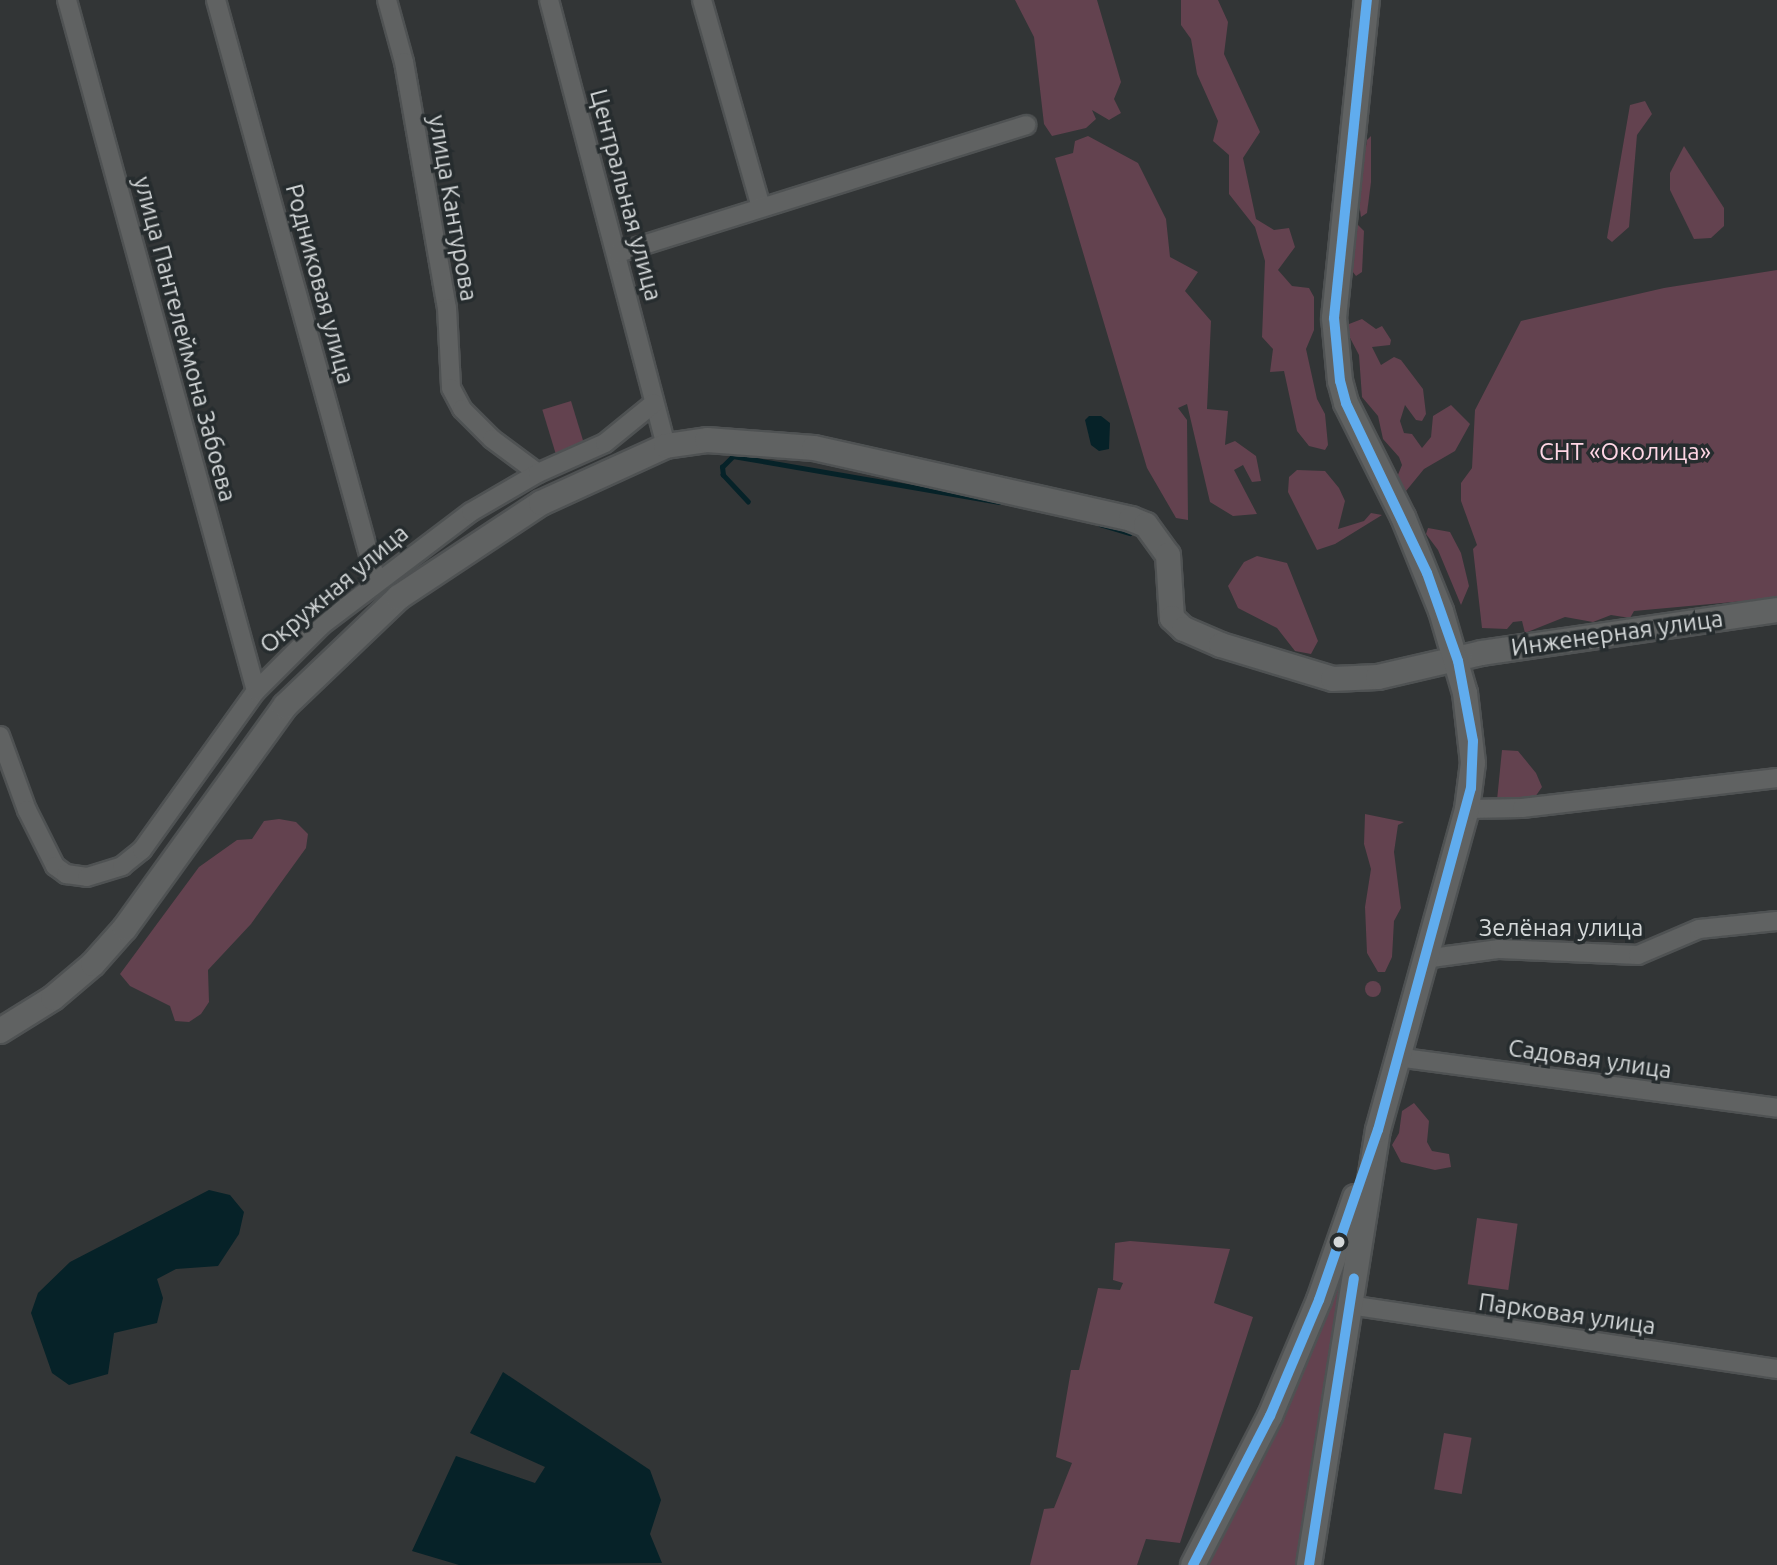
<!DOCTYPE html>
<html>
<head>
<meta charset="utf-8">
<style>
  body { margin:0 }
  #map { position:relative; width:1777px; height:1565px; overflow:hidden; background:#323536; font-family:Ubuntu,sans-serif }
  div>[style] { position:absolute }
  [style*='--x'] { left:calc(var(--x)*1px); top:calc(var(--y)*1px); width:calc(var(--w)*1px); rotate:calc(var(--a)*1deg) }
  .green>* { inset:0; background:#63424f; transform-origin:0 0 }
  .round { border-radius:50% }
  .water>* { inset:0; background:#062228 }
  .stream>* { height:4.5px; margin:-2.25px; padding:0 2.25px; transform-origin:2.25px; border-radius:2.25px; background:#062228 }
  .roads { filter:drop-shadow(2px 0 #4f5253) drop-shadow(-2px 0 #4f5253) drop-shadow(0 2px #4f5253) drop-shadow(0 -2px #4f5253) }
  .street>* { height:18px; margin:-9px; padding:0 9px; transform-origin:9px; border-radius:9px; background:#606262 }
  .secondary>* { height:24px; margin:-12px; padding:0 12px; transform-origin:12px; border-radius:12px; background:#606262 }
  .bus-1>* { height:10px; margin:-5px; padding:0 5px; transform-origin:5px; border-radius:5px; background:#60acee }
  .dots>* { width:19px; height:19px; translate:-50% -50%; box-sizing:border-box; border:4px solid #262c2e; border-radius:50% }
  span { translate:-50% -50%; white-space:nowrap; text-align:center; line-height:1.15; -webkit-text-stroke:7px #262c2e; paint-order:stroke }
  .street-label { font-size:24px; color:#d5d9da }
  .park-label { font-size:24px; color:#ffd6e5 }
</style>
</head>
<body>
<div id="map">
  <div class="green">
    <i style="clip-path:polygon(1015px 0,1097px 0,1121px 82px,1114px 99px,1121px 113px,1109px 120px,1092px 110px,1096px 119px,1086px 128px,1052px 136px,1044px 124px,1034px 37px)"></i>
    <i style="clip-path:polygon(1181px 0,1218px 0,1228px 22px,1224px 54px,1260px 132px,1243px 158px,1256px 219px,1274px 230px,1289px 228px,1295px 247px,1278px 270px,1292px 286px,1309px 288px,1314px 297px,1314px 330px,1306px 349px,1317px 399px,1325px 414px,1328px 445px,1325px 450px,1309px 446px,1297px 431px,1284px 371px,1270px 372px,1273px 349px,1262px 337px,1265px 261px,1255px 227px,1229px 194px,1229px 155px,1213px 141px,1218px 121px,1197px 74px,1191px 39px,1181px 25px)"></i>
    <i style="clip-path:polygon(1645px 101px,1652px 114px,1637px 135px,1629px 227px,1612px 242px,1607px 238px,1630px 105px)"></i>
    <i style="clip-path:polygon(1088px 136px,1138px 163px,1166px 219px,1170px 257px,1198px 272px,1185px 291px,1211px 321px,1207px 409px,1228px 411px,1225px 445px,1235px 441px,1256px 456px,1261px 481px,1252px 482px,1243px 465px,1234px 470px,1257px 514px,1233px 516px,1210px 502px,1187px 404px,1178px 408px,1187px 420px,1188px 520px,1176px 518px,1147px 468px,1055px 158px,1073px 153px,1075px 141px)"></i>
    <i style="clip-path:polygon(1371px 136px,1371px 182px,1367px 213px,1361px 217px,1358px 196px,1367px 140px)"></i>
    <i style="clip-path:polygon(1684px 146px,1724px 208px,1724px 226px,1711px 238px,1694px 239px,1670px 190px,1670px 173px)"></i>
    <i style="clip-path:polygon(1357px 224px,1364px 231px,1362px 272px,1356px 276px,1349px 267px)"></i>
    <i style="clip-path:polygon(1777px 270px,1777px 598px,1634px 611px,1630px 618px,1611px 615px,1593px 622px,1565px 617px,1525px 633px,1522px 621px,1513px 622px,1507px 629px,1482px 628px,1473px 549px,1477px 545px,1461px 501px,1461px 483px,1472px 468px,1475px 410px,1521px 321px,1664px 288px)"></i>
    <i style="clip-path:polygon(1362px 319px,1376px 329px,1382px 326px,1391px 340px,1390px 345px,1372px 347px,1381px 365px,1394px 357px,1401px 360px,1423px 389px,1426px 414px,1422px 421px,1416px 420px,1405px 405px,1400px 421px,1404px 433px,1412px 434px,1422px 448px,1431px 437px,1433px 416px,1451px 405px,1470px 424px,1455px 451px,1424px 469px,1406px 491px,1397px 477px,1402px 465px,1399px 457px,1383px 439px,1378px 416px,1362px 397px,1359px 355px,1348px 334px,1349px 324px)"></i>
    <i style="left:571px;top:401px;width:48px;height:30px;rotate:73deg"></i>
    <i style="clip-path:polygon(1297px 470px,1325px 471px,1339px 488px,1345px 501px,1338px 529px,1364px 521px,1371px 513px,1382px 515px,1335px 544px,1317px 550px,1288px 492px,1289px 477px)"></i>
    <i style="clip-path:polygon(1428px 528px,1450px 532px,1461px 553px,1469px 586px,1461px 605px,1438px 550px,1426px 534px)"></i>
    <i style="clip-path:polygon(1257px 556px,1287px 563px,1318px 641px,1311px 654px,1295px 651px,1277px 628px,1238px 608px,1228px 586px,1244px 562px)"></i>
    <i style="clip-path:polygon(1502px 750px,1518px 751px,1536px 773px,1542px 787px,1535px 797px,1537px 805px,1497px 800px)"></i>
    <i style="clip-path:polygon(1365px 814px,1404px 822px,1398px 825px,1394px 852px,1401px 908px,1394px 921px,1392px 957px,1385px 972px,1378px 972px,1367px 953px,1365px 907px,1371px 869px,1364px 844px)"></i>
    <i style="clip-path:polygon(279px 819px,296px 822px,308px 834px,306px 848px,251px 924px,208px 970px,209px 1002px,201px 1014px,189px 1022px,175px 1021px,170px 1006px,130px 986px,120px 974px,199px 867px,237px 840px,252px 839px,264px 821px)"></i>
    <i class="round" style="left:1365px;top:981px;width:16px;height:16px"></i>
    <i style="clip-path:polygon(1414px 1103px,1429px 1121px,1427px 1142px,1432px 1151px,1449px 1154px,1451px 1167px,1435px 1170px,1401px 1162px,1392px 1145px,1399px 1133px,1402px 1111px)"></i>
    <i style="left:1477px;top:1218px;width:41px;height:67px;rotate:8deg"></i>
    <i style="clip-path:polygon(1352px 1231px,1301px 1565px,1201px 1565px)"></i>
    <i style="clip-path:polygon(1130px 1241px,1230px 1249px,1214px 1303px,1253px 1317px,1180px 1543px,1146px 1539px,1137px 1565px,1030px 1565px,1044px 1509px,1054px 1508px,1072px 1463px,1056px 1457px,1071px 1370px,1079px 1370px,1098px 1288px,1120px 1290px,1123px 1283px,1113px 1280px,1115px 1243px)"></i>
    <i style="left:1444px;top:1433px;width:28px;height:57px;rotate:10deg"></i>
  </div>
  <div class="water">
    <i style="clip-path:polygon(1089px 416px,1101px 416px,1110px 423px,1109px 449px,1099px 451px,1091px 445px,1085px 420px)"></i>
    <i style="clip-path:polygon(209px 1190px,230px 1195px,244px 1212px,239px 1234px,218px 1266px,176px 1269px,157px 1279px,163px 1298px,157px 1323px,114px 1333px,108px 1374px,69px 1385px,52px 1373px,31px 1313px,38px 1293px,70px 1262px)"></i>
    <i style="clip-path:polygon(503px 1372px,650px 1470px,661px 1500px,650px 1534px,662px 1563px,459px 1565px,412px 1551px,456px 1456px,535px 1483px,545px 1467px,470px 1433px)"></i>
  </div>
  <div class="stream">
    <i style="--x:748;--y:502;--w:37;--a:-133"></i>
    <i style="--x:723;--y:475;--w:8;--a:-97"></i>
    <i style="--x:722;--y:467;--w:16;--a:-45"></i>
    <i style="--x:733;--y:456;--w:270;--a:9.8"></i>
    <i style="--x:1100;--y:524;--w:31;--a:17"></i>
  </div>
  <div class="roads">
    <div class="street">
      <i style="--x:67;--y:0;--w:716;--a:74.7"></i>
      <i style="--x:216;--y:0;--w:602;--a:74.58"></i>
      <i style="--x:387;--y:0;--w:64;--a:74.7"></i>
      <i style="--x:404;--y:62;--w:250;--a:80.1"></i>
      <i style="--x:447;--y:308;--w:80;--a:87.1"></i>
      <i style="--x:451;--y:388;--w:24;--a:62"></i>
      <i style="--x:462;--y:409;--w:42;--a:45"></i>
      <i style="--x:492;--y:439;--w:57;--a:36.5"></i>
      <i style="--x:549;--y:0;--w:461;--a:75.3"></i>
      <i style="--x:702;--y:0;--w:215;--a:74.1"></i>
      <i style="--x:618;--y:253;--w:428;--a:-17.4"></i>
      <i style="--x:0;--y:736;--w:79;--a:70"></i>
      <i style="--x:27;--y:810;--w:63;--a:63.4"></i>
      <i style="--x:55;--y:866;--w:14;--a:36"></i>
      <i style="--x:66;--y:874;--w:21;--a:8"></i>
      <i style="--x:87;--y:877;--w:37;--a:-17"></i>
      <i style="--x:122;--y:866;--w:26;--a:-39"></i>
      <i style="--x:142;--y:850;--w:196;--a:-54.4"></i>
      <i style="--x:256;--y:691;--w:93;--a:-45"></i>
      <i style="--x:322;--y:625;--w:187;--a:-37.2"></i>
      <i style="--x:471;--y:512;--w:78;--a:-30.2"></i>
      <i style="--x:538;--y:473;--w:73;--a:-24.1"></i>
      <i style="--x:605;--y:443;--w:63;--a:-39.2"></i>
      <i style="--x:1467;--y:809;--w:55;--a:-1"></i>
      <i style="--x:1522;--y:808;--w:257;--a:-6.7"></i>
      <i style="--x:1424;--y:959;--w:76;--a:-7.6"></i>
      <i style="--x:1499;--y:949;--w:139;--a:2.5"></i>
      <i style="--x:1638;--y:955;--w:66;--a:-23.1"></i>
      <i style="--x:1699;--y:929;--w:78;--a:-5.9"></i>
      <i style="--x:1397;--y:1057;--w:383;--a:7.6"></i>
      <i style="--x:1349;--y:1305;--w:433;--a:8.5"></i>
    </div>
    <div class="secondary">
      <i style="--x:0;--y:1031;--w:62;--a:-31.9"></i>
      <i style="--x:53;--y:998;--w:52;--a:-40.4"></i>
      <i style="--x:93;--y:964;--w:48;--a:-48.4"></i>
      <i style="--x:125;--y:928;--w:274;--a:-54.2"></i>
      <i style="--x:285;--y:706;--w:158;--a:-43.7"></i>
      <i style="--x:399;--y:597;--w:170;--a:-33.5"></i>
      <i style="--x:541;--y:503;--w:137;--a:-24.5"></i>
      <i style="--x:666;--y:446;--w:41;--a:-8.3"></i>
      <i style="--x:707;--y:440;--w:107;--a:4.3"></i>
      <i style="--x:814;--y:448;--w:325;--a:12.6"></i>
      <i style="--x:1131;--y:519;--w:16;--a:22"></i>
      <i style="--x:1146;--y:525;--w:37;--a:54"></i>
      <i style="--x:1168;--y:555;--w:63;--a:86.4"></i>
      <i style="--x:1172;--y:618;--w:16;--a:43"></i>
      <i style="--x:1184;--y:629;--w:40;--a:23.4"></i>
      <i style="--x:1221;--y:645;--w:117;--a:16.9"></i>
      <i style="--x:1333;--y:679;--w:45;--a:-2.5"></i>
      <i style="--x:1378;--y:677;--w:107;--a:-13"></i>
      <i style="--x:1482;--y:653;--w:298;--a:-8.3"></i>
      <i style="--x:1193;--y:1565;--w:168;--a:-62.7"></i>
      <i style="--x:1270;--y:1416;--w:126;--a:-67.1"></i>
      <i style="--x:1319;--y:1300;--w:109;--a:-70.7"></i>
      <i style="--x:1309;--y:1565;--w:440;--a:-81"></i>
      <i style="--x:1378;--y:1130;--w:333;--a:-74.5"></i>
      <i style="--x:1467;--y:809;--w:46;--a:-82.6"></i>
      <i style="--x:1473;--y:763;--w:70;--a:-96.5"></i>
      <i style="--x:1465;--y:693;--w:85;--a:-106.3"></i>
      <i style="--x:1441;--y:611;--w:101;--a:-112"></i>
      <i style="--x:1403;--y:517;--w:127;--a:-116.6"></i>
      <i style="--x:1346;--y:403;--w:23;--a:-105"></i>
      <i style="--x:1340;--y:381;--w:63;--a:-95.4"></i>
      <i style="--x:1334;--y:318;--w:320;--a:-84.1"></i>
    </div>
  </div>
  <div class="bus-1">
    <i style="--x:1193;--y:1565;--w:168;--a:-62.7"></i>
    <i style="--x:1270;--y:1416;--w:126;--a:-67.1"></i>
    <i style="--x:1319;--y:1300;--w:180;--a:-70.9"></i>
    <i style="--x:1378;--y:1130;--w:354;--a:-74.8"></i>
    <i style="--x:1471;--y:788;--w:47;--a:-87.6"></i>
    <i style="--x:1473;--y:741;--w:81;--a:-100.6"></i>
    <i style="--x:1458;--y:661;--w:93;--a:-109.4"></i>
    <i style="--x:1427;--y:573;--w:188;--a:-115.5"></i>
    <i style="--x:1346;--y:403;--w:23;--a:-105"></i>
    <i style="--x:1340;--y:381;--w:63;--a:-95.4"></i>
    <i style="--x:1334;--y:318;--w:320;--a:-84.1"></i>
    <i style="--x:1309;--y:1565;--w:290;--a:-81.1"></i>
  </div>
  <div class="dots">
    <i style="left:1339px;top:1242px;background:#d5d9da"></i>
  </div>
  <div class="street-label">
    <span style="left:626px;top:195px;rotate:75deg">Центральная улица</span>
    <span style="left:453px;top:208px;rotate:80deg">улица Кантурова</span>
    <span style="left:320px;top:284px;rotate:75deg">Родниковая улица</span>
    <span style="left:185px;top:339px;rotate:75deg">улица Пантелеймона Забоева</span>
    <span style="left:334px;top:589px;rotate:-40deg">Окружная улица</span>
    <span style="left:1617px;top:633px;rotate:-8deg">Инженерная улица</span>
    <span style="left:1561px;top:928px">Зелёная улица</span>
    <span style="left:1590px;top:1059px;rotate:8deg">Садовая улица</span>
    <span style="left:1567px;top:1314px;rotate:8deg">Парковая улица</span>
  </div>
  <div class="park-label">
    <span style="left:1625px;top:452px">СНТ «Околица»</span>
  </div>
</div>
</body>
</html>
